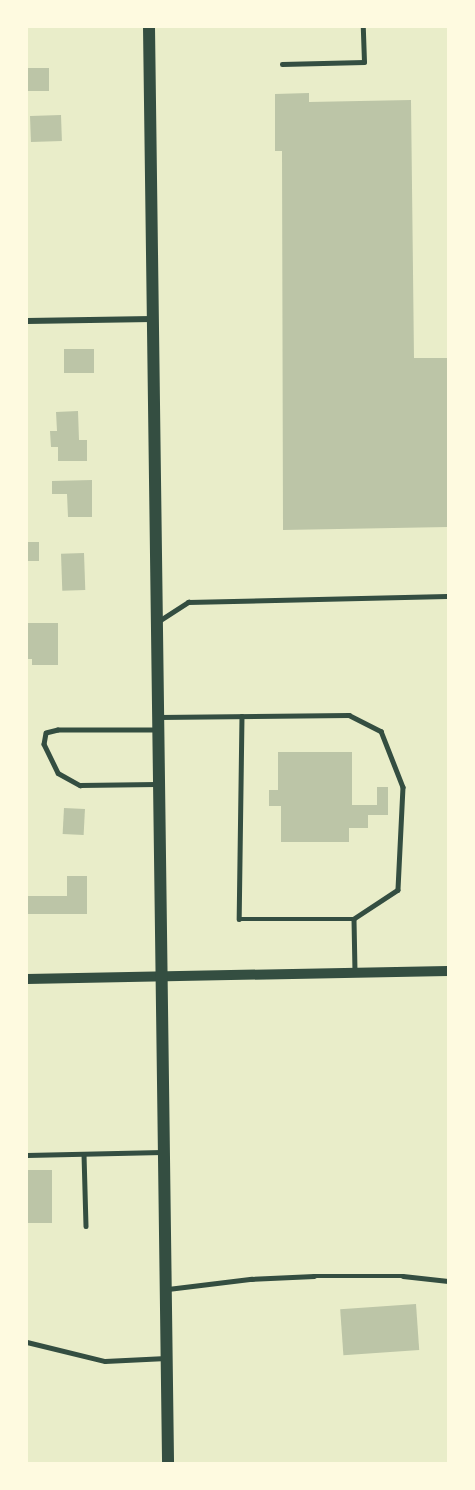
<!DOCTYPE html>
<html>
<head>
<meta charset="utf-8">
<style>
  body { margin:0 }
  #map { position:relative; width:475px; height:1490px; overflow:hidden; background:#e9edc9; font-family:Manrope,sans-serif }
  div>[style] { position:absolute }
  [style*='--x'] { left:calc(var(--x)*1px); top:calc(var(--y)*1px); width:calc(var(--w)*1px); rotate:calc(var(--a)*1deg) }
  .building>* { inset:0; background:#bcc5a7; transform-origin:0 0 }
  .service>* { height:4.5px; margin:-2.25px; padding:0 2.25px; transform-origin:2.25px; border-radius:2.25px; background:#344e41 }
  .minor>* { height:6px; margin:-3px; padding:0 3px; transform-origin:3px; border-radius:3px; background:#344e41 }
  .tertiary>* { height:10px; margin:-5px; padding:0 5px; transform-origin:5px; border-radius:5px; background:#344e41 }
  .secondary>* { height:12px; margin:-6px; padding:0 6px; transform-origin:6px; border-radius:6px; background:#344e41 }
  span { translate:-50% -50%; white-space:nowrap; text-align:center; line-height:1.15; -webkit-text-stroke:4.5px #fefae0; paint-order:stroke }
  .frame { position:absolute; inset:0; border:28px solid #fefae0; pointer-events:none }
</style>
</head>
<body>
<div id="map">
  <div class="building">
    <i style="left:49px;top:68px;width:23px;height:22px;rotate:90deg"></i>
    <i style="clip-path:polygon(309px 93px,309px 102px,411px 100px,414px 358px,448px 358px,448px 527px,283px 530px,282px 151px,275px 151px,275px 94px)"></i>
    <i style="left:61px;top:115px;width:26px;height:31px;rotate:88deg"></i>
    <i style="left:64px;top:349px;width:30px;height:24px"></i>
    <i style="clip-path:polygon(78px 411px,79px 440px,87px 440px,87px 461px,58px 461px,58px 447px,51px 447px,50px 431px,57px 431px,56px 412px)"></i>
    <i style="clip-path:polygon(92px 480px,92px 517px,68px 517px,67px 494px,52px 494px,52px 481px)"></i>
    <i style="left:27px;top:542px;width:12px;height:19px"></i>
    <i style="left:84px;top:553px;width:37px;height:23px;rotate:88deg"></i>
    <i style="clip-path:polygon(27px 623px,58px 623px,58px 665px,32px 665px,32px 659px,27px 659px)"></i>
    <i style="clip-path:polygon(278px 752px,352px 752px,352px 805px,377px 805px,377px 787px,388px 787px,388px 815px,368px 815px,368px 828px,349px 828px,349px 842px,281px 842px,281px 806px,269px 806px,269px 790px,278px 790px)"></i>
    <i style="left:64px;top:808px;width:21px;height:26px;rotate:3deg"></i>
    <i style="clip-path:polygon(67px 876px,87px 876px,87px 914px,27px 914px,27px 896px,67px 896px)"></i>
    <i style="left:27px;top:1170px;width:25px;height:53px"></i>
    <i style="left:416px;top:1304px;width:46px;height:76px;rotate:86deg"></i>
  </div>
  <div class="service">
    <i style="--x:282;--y:64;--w:82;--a:-1.4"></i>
    <i style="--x:364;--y:62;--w:35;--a:-92"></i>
    <i style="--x:159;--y:621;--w:35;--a:-33"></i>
    <i style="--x:188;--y:602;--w:259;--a:-1.3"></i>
    <i style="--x:242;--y:716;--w:203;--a:90.8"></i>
    <i style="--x:239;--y:919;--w:115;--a:0"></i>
    <i style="--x:354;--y:919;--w:54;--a:88.9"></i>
    <i style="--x:159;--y:717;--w:190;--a:-0.6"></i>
    <i style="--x:349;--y:715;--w:36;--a:27"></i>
    <i style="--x:381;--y:731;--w:60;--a:68.6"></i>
    <i style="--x:403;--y:787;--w:103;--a:92.8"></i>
    <i style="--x:398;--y:890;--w:53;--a:146.6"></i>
    <i style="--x:156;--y:730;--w:98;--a:180"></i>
    <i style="--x:58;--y:730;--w:12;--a:166"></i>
    <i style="--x:46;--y:733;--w:11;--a:100"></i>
    <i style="--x:44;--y:744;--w:32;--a:64"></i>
    <i style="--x:58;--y:773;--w:25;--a:29"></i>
    <i style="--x:80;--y:785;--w:76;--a:-0.8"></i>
    <i style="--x:84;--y:1154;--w:72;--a:88.4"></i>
    <i style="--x:27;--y:1155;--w:135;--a:-1.3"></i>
    <i style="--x:168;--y:1289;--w:84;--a:-6.9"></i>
    <i style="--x:251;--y:1279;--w:63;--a:-2.7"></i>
    <i style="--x:314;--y:1276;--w:89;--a:0"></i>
    <i style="--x:403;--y:1276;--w:45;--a:6.3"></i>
    <i style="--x:27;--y:1342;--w:80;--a:13.7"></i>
    <i style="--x:105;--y:1361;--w:61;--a:-2.8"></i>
  </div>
  <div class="minor">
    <i style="--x:27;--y:321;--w:125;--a:-0.9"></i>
  </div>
  <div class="tertiary">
    <i style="--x:27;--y:979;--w:421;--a:-1.1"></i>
  </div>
  <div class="secondary">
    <i style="--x:149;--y:27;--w:1436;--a:89.24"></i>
  </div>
  <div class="frame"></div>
</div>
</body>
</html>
